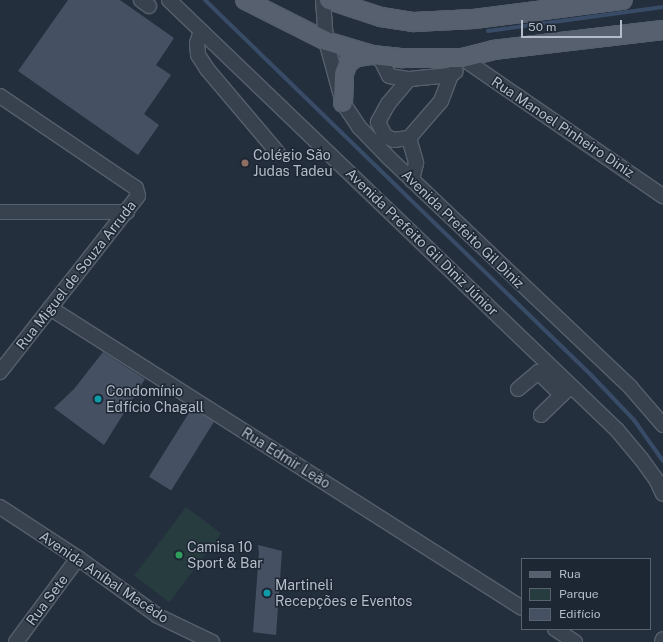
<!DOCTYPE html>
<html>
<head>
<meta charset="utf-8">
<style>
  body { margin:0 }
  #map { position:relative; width:663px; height:642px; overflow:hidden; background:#242f3e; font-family:"Public Sans",sans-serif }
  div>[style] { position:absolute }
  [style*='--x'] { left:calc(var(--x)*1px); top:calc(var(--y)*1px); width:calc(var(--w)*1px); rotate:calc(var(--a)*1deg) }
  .green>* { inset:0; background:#263c3f; transform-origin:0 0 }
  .stream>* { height:4px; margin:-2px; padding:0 2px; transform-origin:2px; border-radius:2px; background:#394c67 }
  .building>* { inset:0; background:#455162; transform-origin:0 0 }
  .roads { filter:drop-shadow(1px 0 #565f6c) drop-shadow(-1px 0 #565f6c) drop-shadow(0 1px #565f6c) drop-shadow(0 -1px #565f6c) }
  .minor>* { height:14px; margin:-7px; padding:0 7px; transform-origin:7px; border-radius:7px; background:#38414e }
  .major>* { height:18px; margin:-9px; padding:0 9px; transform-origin:9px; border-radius:9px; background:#56606e }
  .dots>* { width:11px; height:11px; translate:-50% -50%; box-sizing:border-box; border:2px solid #1d2633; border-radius:50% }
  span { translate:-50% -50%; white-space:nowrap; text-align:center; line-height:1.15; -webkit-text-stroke:3px #1d2633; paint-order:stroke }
  .street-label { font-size:14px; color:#b4bcc9 }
  .poi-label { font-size:14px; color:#b4bcc9 }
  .left { translate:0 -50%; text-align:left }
  .legend { position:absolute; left:521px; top:558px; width:130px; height:72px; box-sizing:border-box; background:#1d2633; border:1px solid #59626f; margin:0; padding:5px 7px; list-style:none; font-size:12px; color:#b4bcc9 }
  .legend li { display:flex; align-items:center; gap:8px; height:20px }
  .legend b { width:20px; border:1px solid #59626f }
  .scale { position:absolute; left:521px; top:20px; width:101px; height:18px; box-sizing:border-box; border:2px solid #b4bcc9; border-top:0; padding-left:5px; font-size:12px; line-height:14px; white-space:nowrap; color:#b4bcc9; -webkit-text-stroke:3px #1d2633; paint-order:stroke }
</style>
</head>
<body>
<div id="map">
  <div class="green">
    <i style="left:186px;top:507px;width:44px;height:86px;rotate:37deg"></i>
  </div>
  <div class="stream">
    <i style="--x:205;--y:0;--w:540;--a:44.17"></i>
    <i style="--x:592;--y:376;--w:61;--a:46.3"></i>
    <i style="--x:634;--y:420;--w:50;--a:54.7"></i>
    <i style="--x:488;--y:31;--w:177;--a:-7.8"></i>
  </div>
  <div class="building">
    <i style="clip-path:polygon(68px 0,120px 0,174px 38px,156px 65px,171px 75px,144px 114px,159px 125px,138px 155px,18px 71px)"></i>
    <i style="clip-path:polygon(103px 352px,145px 379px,104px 445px,54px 408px,74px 389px)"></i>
    <i style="left:192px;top:408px;width:26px;height:81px;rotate:32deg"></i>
    <i style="clip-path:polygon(258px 545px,282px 551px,276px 635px,253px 632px,259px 553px)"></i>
  </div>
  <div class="roads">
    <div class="minor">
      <i style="--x:141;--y:0;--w:10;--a:37"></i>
      <i style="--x:169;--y:0;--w:621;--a:43.83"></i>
      <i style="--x:617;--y:430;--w:39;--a:50"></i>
      <i style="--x:642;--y:460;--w:26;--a:54"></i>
      <i style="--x:657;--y:481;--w:14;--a:65"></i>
      <i style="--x:323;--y:0;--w:41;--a:85.8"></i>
      <i style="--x:326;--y:41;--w:64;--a:74.7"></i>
      <i style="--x:343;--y:103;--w:29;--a:56"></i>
      <i style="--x:359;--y:127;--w:43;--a:45.9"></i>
      <i style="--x:389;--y:158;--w:334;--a:43.5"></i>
      <i style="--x:631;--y:388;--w:49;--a:49.1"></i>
      <i style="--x:201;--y:31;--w:13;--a:108"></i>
      <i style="--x:197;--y:43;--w:12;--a:85"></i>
      <i style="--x:198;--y:55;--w:17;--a:57"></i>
      <i style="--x:207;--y:69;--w:110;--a:49.8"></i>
      <i style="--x:379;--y:56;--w:22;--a:63"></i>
      <i style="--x:389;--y:76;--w:20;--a:9"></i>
      <i style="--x:409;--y:79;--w:42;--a:-5.4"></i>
      <i style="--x:451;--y:75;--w:6;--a:-39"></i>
      <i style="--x:462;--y:58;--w:244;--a:34.5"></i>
      <i style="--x:409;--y:79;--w:33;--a:130"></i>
      <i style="--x:388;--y:104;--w:21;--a:119"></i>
      <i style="--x:378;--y:122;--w:16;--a:63"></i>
      <i style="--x:385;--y:136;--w:10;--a:24"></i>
      <i style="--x:394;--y:140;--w:15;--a:-8"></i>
      <i style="--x:409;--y:138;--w:49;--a:-49.1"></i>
      <i style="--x:441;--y:101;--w:28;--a:-69"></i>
      <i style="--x:0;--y:96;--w:164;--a:34.1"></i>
      <i style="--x:136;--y:188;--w:8;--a:76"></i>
      <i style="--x:138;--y:196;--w:224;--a:128.1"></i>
      <i style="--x:409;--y:138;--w:26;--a:74"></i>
      <i style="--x:416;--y:163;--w:18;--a:103"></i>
      <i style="--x:0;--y:212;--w:127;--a:0"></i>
      <i style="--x:50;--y:308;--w:559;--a:32.44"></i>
      <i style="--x:518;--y:389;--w:26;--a:-40"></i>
      <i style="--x:538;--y:372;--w:33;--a:44"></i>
      <i style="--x:541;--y:415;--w:37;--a:-44"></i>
      <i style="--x:0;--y:507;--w:93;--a:33.2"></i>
      <i style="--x:78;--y:558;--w:99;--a:35.9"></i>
      <i style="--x:158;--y:616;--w:60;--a:25.7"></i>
      <i style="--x:555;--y:629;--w:24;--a:33"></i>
      <i style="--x:16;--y:642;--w:104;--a:-53.6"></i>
      <i style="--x:662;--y:642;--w:3;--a:-72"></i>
    </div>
    <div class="major">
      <i style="--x:245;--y:0;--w:91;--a:26.8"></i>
      <i style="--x:326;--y:41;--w:48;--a:16.9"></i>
      <i style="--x:372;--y:55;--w:31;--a:6"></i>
      <i style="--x:403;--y:58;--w:59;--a:0"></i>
      <i style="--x:462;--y:58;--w:32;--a:-14"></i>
      <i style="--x:493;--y:50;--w:171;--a:-6.7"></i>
      <i style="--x:329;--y:0;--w:55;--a:18.1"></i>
      <i style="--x:381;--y:17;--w:33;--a:9"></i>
      <i style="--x:414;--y:22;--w:60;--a:-2.9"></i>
      <i style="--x:474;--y:19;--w:150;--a:-7.3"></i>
      <i style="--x:343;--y:103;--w:29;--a:-88"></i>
      <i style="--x:344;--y:74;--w:12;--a:-70"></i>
      <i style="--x:348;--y:63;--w:11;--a:-34"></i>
      <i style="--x:357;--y:57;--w:15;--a:-8"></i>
    </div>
  </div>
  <div class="dots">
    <i style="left:245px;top:163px;background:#8d6e63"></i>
    <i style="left:98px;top:399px;background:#0f9aa8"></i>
    <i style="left:179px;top:555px;background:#2e9e5b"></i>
    <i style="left:267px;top:593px;background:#0f9aa8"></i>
  </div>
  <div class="street-label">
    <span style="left:563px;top:127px;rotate:34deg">Rua Manoel Pinheiro Diniz</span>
    <span style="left:463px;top:229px;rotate:44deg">Avenida Prefeito Gil Diniz</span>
    <span style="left:422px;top:242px;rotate:44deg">Avenida Prefeito Gil Diniz Júnior</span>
    <span style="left:76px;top:275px;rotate:-52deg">Rua Miguel de Souza Arruda</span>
    <span style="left:286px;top:458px;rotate:32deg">Rua Edmir Leão</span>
    <span style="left:104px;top:577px;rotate:34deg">Avenida Aníbal Macêdo</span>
    <span style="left:47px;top:600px;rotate:-53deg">Rua Sete</span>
  </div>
  <div class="poi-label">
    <span class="left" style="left:253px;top:163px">Colégio São<br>Judas Tadeu</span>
    <span class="left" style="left:106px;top:399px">Condomínio<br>Edfício Chagall</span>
    <span class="left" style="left:187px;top:555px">Camisa 10<br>Sport &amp; Bar</span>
    <span class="left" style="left:275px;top:593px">Martineli<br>Recepções e Eventos</span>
  </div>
  <ul class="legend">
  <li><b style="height:5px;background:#56606e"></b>Rua</li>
  <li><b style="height:11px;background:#263c3f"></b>Parque</li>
  <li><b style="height:11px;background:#455162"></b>Edifício</li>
  </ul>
  <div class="scale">50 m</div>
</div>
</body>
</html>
